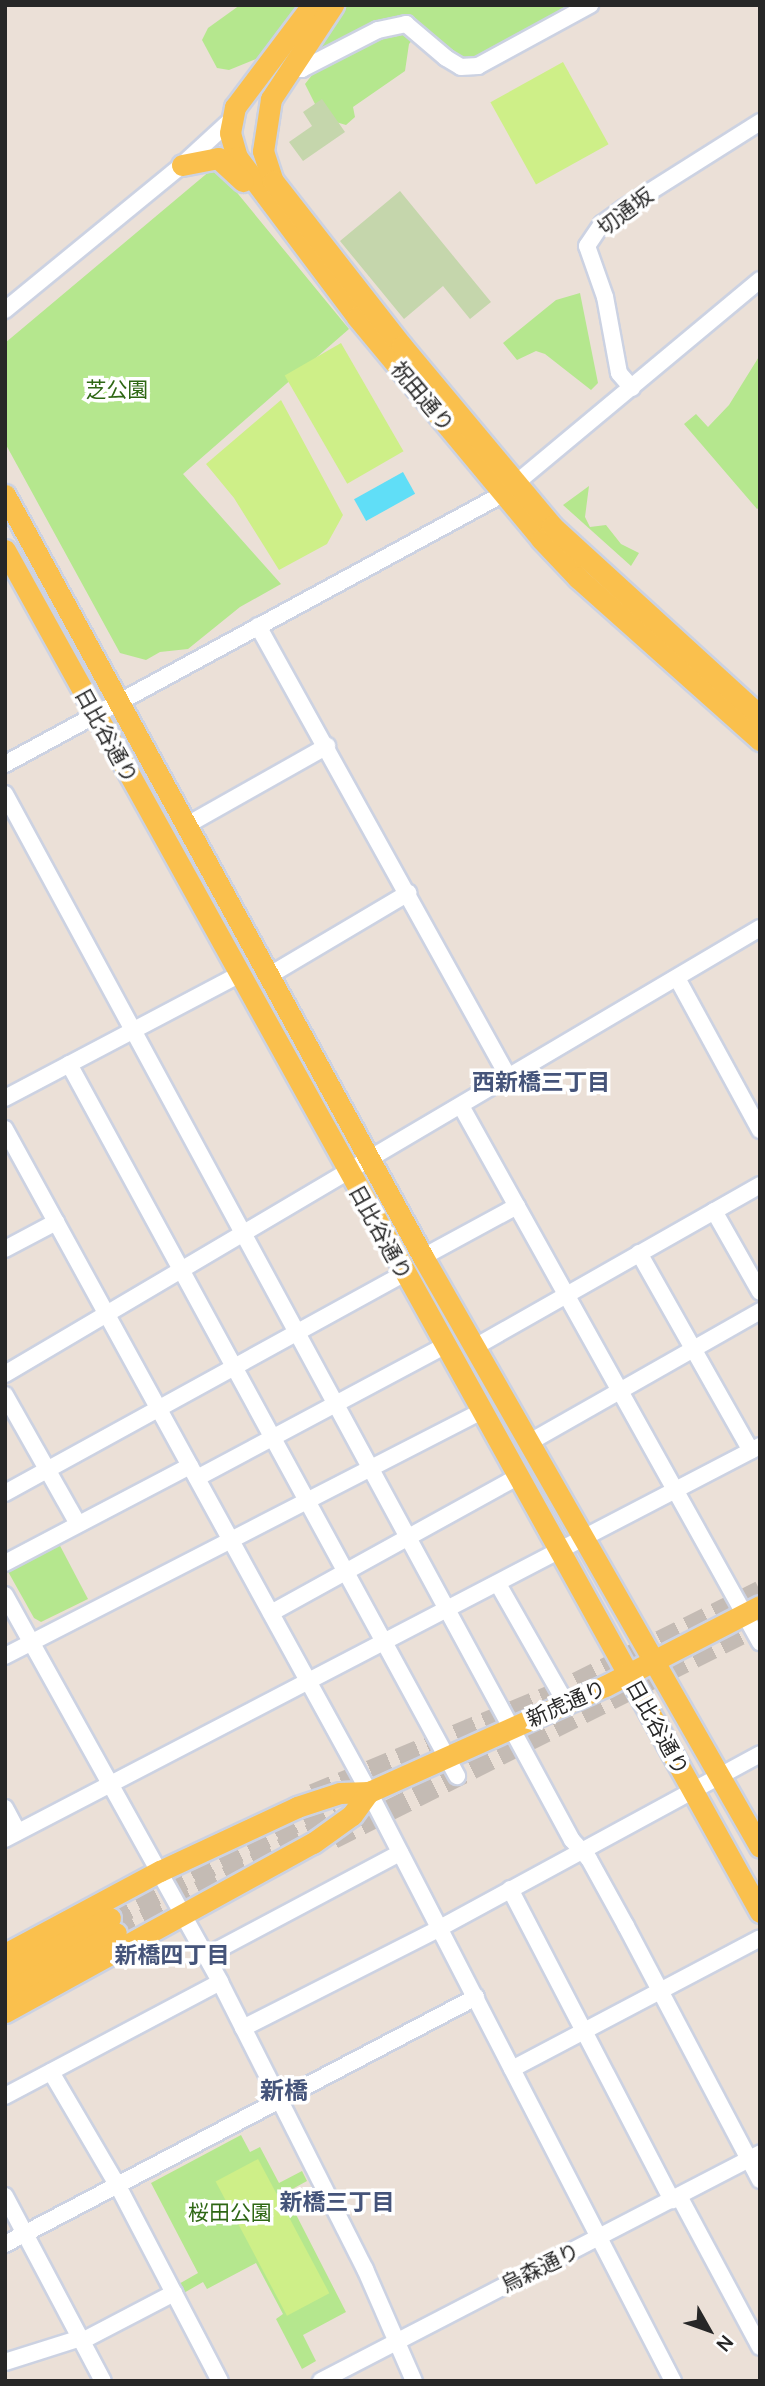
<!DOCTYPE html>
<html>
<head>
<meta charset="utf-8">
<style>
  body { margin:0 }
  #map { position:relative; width:765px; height:2386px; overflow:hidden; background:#ebe0d7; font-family:Manrope,"Noto Sans JP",sans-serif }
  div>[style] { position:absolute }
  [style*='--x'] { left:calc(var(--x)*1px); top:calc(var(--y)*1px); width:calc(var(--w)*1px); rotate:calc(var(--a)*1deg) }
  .green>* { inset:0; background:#b5e78e }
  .cemetery>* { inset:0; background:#c5d6ac }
  .pitch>* { inset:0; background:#ceef88; transform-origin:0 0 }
  .water>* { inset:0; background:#60def7; transform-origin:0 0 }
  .major-tunnel>* { height:21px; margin-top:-10.5px; transform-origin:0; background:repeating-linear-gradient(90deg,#c4bbb4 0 21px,transparent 0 31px) }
  .roads { filter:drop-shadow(2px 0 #ccd2e2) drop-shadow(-2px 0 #ccd2e2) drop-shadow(0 2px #ccd2e2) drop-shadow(0 -2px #ccd2e2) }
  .minor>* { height:16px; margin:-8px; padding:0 8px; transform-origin:8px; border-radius:8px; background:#fff }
  .major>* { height:21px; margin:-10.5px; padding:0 10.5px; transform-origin:10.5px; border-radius:10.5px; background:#fac04d }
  span { translate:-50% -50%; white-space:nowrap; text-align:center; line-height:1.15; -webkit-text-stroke:7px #fff; paint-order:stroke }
  .street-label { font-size:21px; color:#272727 }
  .park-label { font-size:21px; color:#2e6714 }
  .neighbourhood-label { font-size:23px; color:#45547a; font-weight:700 }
  .quarter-label { font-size:24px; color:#45547a; font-weight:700 }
  .frame { position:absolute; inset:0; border:7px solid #272727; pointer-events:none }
  .north { position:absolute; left:674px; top:2295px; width:70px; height:70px; -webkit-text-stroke:5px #fff; paint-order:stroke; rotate:130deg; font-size:19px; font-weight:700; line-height:28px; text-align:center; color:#272727 }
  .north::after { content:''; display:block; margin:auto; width:24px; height:32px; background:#272727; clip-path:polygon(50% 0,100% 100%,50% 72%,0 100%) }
</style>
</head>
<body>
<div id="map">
  <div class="green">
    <i style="clip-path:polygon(240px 5px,302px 5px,261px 57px,229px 70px,217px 68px,202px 40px,208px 28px)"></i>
    <i style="clip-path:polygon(348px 5px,589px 5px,461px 67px,419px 32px,409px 44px,405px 71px,353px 107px,355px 117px,346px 125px,322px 118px,305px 84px,323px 61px,302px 69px)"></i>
    <i style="clip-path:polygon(211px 170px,220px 172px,349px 329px,183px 474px,281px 584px,240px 607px,188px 649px,160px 652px,146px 660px,120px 653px,5px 443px,5px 343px)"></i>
    <i style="clip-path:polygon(580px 293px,598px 383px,591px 390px,545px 354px,536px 351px,517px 360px,503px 343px,556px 300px)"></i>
    <i style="clip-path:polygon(760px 355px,760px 507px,757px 509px,684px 424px,696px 414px,708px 427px,729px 405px)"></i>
    <i style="clip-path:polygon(589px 486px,585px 517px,590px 527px,606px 525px,621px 544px,639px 553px,631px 566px,563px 505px)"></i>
    <i style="clip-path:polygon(57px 1540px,88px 1599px,41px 1622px,34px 1618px,6px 1568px)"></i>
    <i style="clip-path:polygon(241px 2135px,250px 2152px,260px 2147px,279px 2183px,302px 2171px,307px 2181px,285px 2193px,346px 2312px,303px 2335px,316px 2361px,302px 2369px,276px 2319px,283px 2314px,256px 2263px,207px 2289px,203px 2282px,182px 2294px,177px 2285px,198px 2273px,151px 2183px)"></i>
  </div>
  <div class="cemetery">
    <i style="clip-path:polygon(322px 99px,345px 132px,303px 161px,289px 142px,312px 126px,303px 112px)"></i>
    <i style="clip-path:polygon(400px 191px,491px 302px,470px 319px,443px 286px,404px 319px,340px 241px)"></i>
  </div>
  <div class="pitch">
    <i style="left:563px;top:62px;width:94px;height:83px;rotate:61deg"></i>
    <i style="left:341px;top:343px;width:125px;height:65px;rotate:60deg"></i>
    <i style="clip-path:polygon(281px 400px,343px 515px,327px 544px,279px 570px,234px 498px,206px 464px)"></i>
    <i style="left:258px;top:2159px;width:152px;height:48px;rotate:62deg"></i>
  </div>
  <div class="water">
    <i style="left:403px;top:472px;width:25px;height:56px;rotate:61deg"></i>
  </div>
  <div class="major-tunnel">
    <i style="--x:313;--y:1794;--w:256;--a:-22.6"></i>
    <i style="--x:549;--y:1696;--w:236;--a:-26.5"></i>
    <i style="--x:333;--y:1838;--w:478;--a:-26.6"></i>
    <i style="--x:110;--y:1918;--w:250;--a:-27.4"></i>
    <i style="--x:116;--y:1933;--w:245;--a:-27"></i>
  </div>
  <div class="roads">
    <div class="minor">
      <i style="--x:294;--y:65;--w:9;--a:27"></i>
      <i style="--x:302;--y:69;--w:85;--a:-27.2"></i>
      <i style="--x:378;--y:30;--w:29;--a:-12"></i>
      <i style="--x:406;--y:24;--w:52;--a:40.4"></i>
      <i style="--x:446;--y:58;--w:17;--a:31"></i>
      <i style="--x:461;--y:67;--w:17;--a:-3"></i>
      <i style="--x:478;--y:66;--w:128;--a:-28.6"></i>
      <i style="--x:5;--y:310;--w:229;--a:-39.3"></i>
      <i style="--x:182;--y:165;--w:68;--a:-42.6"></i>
      <i style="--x:632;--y:388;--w:20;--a:-131"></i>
      <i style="--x:619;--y:373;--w:77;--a:-100.4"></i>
      <i style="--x:605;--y:297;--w:54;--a:-109.4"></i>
      <i style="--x:587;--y:246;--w:27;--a:-56"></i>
      <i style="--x:602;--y:224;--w:27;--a:-36"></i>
      <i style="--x:624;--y:208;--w:161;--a:-32.3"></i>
      <i style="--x:258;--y:626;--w:517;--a:60.96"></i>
      <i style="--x:5;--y:764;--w:566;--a:-28.47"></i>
      <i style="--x:503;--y:494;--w:334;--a:-39.8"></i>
      <i style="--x:5;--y:794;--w:1190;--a:61.54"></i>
      <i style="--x:572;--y:1840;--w:25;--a:48"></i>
      <i style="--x:589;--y:1859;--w:77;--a:61.1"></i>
      <i style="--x:626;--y:1926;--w:287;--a:62.2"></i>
      <i style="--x:187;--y:825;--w:161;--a:-29.4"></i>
      <i style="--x:270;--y:975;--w:161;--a:-30.7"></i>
      <i style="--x:677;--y:978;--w:173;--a:61.4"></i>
      <i style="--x:69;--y:1064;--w:811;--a:61.41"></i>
      <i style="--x:5;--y:1098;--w:263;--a:-27.8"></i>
      <i style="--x:461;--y:1106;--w:614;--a:60.85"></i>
      <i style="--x:5;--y:1129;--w:756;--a:61.23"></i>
      <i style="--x:369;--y:1792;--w:663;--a:62.7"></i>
      <i style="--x:714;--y:1211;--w:93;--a:60.4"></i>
      <i style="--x:5;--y:1249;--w:58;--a:-27.9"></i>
      <i style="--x:639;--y:1253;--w:227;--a:60.5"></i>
      <i style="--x:423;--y:1257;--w:107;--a:-28.5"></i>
      <i style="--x:475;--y:1347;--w:328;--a:-29.6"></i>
      <i style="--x:5;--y:1374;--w:877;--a:-30.57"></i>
      <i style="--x:5;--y:1395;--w:148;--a:60.5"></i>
      <i style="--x:528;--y:1443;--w:267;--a:-29.6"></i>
      <i style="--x:197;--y:1478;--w:280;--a:-28.1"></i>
      <i style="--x:5;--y:1493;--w:455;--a:-28.8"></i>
      <i style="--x:5;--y:1563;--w:209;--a:-27.7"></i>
      <i style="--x:498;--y:1584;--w:137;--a:60.3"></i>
      <i style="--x:5;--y:1595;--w:443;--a:60.9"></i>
      <i style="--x:220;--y:1982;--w:322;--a:63.2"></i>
      <i style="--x:365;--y:2269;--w:122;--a:66.4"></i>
      <i style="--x:271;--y:1613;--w:280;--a:-28.9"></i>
      <i style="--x:5;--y:1656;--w:534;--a:-27.19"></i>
      <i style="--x:5;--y:1808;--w:27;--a:62"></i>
      <i style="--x:5;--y:1839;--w:851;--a:-27.5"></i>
      <i style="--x:510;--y:1889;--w:351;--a:62.5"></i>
      <i style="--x:206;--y:1956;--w:220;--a:-28"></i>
      <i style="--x:243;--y:2028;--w:221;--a:-26.9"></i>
      <i style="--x:440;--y:1928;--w:364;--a:-28.5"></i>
      <i style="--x:512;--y:2069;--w:280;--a:-27.8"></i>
      <i style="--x:51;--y:2072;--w:132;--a:59.6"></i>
      <i style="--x:118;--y:2186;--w:220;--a:62.4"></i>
      <i style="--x:5;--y:2096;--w:243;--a:-27.9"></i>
      <i style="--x:5;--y:2196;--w:209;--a:62.1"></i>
      <i style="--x:679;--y:2196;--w:171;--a:61.8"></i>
      <i style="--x:5;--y:2244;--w:532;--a:-27.67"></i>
      <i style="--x:82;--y:2341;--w:104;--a:-27.6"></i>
      <i style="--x:5;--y:2362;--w:80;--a:-17.5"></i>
      <i style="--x:321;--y:2381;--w:495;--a:-27.4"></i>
    </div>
    <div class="major">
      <i style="--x:312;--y:5;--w:128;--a:127"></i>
      <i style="--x:235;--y:107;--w:26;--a:101"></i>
      <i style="--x:230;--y:133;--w:25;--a:74"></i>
      <i style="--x:237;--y:157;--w:200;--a:53.1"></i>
      <i style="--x:357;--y:317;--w:288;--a:50.3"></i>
      <i style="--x:541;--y:539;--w:54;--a:46.5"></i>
      <i style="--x:578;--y:578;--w:244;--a:41.7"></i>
      <i style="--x:333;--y:5;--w:113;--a:123.4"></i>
      <i style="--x:271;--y:99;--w:53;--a:98.7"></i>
      <i style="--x:263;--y:151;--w:32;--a:72"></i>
      <i style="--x:273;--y:181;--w:209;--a:52"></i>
      <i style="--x:402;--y:346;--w:234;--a:50.2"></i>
      <i style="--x:552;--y:526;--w:282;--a:42.4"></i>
      <i style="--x:182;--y:165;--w:37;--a:-11"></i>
      <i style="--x:218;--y:158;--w:34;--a:43"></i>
      <i style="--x:5;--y:495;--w:869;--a:61.25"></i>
      <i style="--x:423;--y:1257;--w:679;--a:60.27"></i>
      <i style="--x:5;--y:550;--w:1557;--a:61"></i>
      <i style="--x:5;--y:1954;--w:176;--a:-28.2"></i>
      <i style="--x:160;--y:1871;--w:151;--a:-25"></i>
      <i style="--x:297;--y:1807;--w:45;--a:-18"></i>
      <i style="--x:340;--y:1793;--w:29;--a:-2"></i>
      <i style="--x:369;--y:1792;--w:259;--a:-24.2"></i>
      <i style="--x:605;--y:1686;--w:174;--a:-27.3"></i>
      <i style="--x:5;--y:1974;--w:119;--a:-28.1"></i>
      <i style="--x:5;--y:1993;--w:126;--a:-28.4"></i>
      <i style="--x:5;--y:2012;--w:351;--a:-28.8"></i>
      <i style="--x:313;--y:1843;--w:48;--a:-35.7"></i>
      <i style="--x:352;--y:1815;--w:29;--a:-54"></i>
    </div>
  </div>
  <div class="street-label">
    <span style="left:625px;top:211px;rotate:-37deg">切通坂</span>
    <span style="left:423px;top:396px;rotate:50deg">祝田通り</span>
    <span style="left:107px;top:735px;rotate:61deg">日比谷通り</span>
    <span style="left:381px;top:1232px;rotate:61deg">日比谷通り</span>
    <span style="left:566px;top:1703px;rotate:-24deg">新虎通り</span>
    <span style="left:658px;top:1727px;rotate:61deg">日比谷通り</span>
    <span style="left:540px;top:2267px;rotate:-26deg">烏森通り</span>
  </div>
  <div class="park-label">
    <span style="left:117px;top:389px">芝公園</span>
    <span style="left:230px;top:2212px">桜田公園</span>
  </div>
  <div class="neighbourhood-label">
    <span style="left:541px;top:1081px">西新橋三丁目</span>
    <span style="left:172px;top:1954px">新橋四丁目</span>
    <span style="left:337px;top:2201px">新橋三丁目</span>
  </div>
  <div class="quarter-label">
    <span style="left:284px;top:2090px">新橋</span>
  </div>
  <div class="frame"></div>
  <div class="north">N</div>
</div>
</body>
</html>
